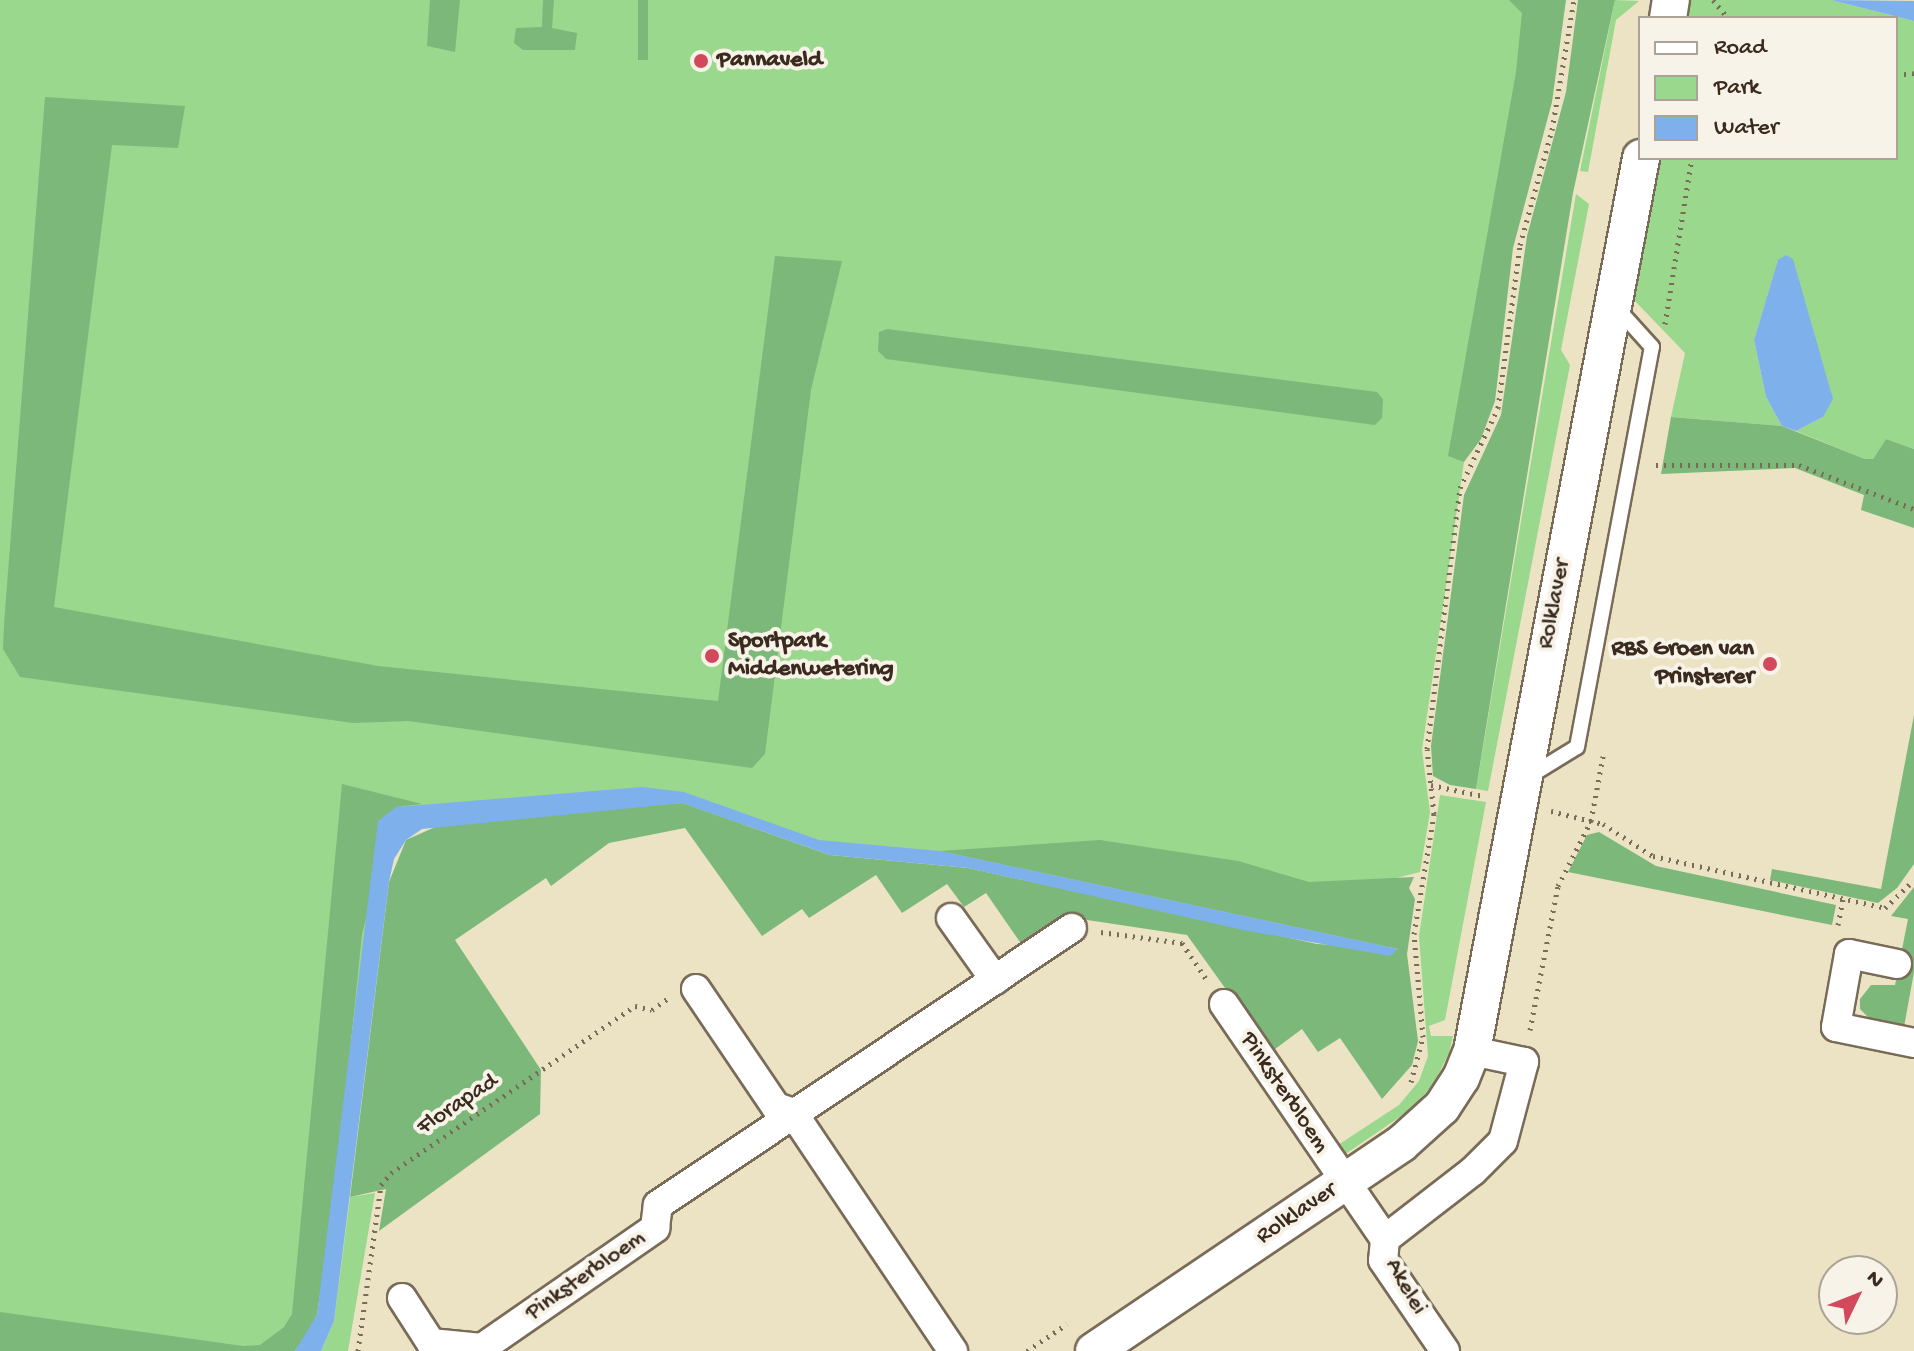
<!DOCTYPE html>
<html>
<head>
<meta charset="utf-8">
<style>
  body { margin:0 }
  #map { position:relative; width:1914px; height:1351px; overflow:hidden; background:#ece3c4; font-family:"Gochi Hand",sans-serif }
  div>[style] { position:absolute }
  [style*='--x'] { left:calc(var(--x)*1px); top:calc(var(--y)*1px); width:calc(var(--w)*1px); rotate:calc(var(--a)*1deg) }
  .green>* { inset:0; background:#9ad88e }
  .forest>* { inset:0; background:#7bb879; transform-origin:0 0 }
  .water>* { inset:0; background:#7eb1eb }
  .path>* { height:5px; margin-top:-2.5px; transform-origin:0; background:repeating-linear-gradient(90deg,#796b58 0 2px,transparent 0 8px) }
  .roads { filter:drop-shadow(2px 0 #796b58) drop-shadow(-2px 0 #796b58) drop-shadow(0 2px #796b58) drop-shadow(0 -2px #796b58) }
  .service>* { height:14px; margin:-7px; padding:0 7px; transform-origin:7px; border-radius:7px; background:#fff }
  .minor>* { height:28px; margin:-14px; padding:0 14px; transform-origin:14px; border-radius:14px; background:#fff }
  .tertiary>* { height:36px; margin:-18px; padding:0 18px; transform-origin:18px; border-radius:18px; background:#fff }
  .dots>* { width:22px; height:22px; translate:-50% -50%; box-sizing:border-box; border:4px solid #f7f3e8; border-radius:50% }
  span { translate:-50% -50%; white-space:nowrap; text-align:center; line-height:1.15; -webkit-text-stroke:8px #f7f3e8; paint-order:stroke }
  .poi-label { font-size:24px; color:#3b2a1e; font-weight:700 }
  .left { translate:0 -50%; text-align:left }
  .right { translate:-100% -50%; text-align:right }
  .street-label { font-size:24px; color:#3b2a1e }
  .legend { position:absolute; left:1638px; top:16px; width:260px; height:144px; box-sizing:border-box; background:#f7f3e8; border:2px solid #aca397; margin:0; padding:10px 14px; list-style:none; font-size:24px; color:#3b2a1e }
  .legend li { display:flex; align-items:center; gap:16px; height:40px }
  .legend b { width:40px; border:2px solid #aca397 }
  .north { position:absolute; left:1818px; top:1255px; width:80px; height:80px; box-sizing:border-box; background:#f7f3e8; border:2px solid #aca397; border-radius:50%; rotate:47deg; font-size:22px; font-weight:700; line-height:32px; text-align:center; color:#3b2a1e }
  .north::after { content:''; display:block; margin:auto; width:28px; height:36px; background:#d1495b; clip-path:polygon(50% 0,100% 100%,50% 72%,0 100%) }
</style>
</head>
<body>
<div id="map">
  <div class="green">
    <i style="clip-path:polygon(0 0,1544px 0,1453px 457px,1464px 462px,1422px 750px,1430px 812px,1420px 872px,1396px 878px,1390px 950px,1003px 867px,832px 847px,754px 825px,389px 821px,297px 1334px,264px 1351px,0 1336px)"></i>
    <i style="clip-path:polygon(1615px 0,1639px 1px,1616px 20px,1588px 172px,1580px 171px)"></i>
    <i style="clip-path:polygon(1690px 0,1831px 0,1914px 21px,1914px 449px,1886px 439px,1873px 459px,1865px 459px,1796px 431px,1823px 417px,1778px 261px,1754px 340px,1766px 397px,1782px 426px,1671px 417px,1685px 353px,1634px 300px,1660px 158px,1896px 158px,1896px 18px,1687px 18px)"></i>
    <i style="clip-path:polygon(1576px 194px,1589px 204px,1561px 350px,1570px 365px,1488px 791px,1476px 789px)"></i>
    <i style="clip-path:polygon(1440px 795px,1486px 802px,1445px 1020px,1429px 1026px,1431px 1036px,1453px 1036px,1449px 1053px,1433px 1085px,1410px 1110px,1341px 1157px,1335px 1147px,1399px 1105px,1419px 1081px,1428px 1056px,1419px 936px)"></i>
    <i style="clip-path:polygon(375px 1193px,348px 1351px,321px 1351px,334px 1321px,350px 1197px)"></i>
  </div>
  <div class="forest">
    <i style="clip-path:polygon(430px 0,460px 0,455px 52px,427px 46px)"></i>
    <i style="clip-path:polygon(543px 0,554px 0,552px 28px,577px 33px,575px 50px,523px 50px,514px 43px,516px 28px,542px 27px)"></i>
    <i style="left:638px;top:0;width:10px;height:60px"></i>
    <i style="clip-path:polygon(1509px 0,1566px 0,1552px 102px,1513px 248px,1495px 401px,1481px 439px,1464px 462px,1448px 456px,1516px 72px,1522px 13px)"></i>
    <i style="clip-path:polygon(1578px 0,1615px 0,1573px 193px,1476px 789px,1450px 785px,1433px 776px,1431px 746px,1464px 495px,1501px 415px,1527px 236px,1566px 92px)"></i>
    <i style="clip-path:polygon(45px 97px,185px 106px,178px 148px,112px 145px,54px 607px,378px 666px,718px 701px,775px 256px,842px 261px,811px 390px,765px 754px,752px 768px,408px 721px,353px 723px,20px 677px,3px 649px,4px 624px)"></i>
    <i style="clip-path:polygon(887px 329px,1377px 392px,1383px 399px,1382px 418px,1375px 425px,886px 359px,878px 351px,879px 332px)"></i>
    <i style="clip-path:polygon(1671px 417px,1782px 426px,1865px 459px,1873px 459px,1886px 439px,1914px 449px,1914px 528px,1861px 510px,1864px 495px,1795px 468px,1661px 474px)"></i>
    <i style="clip-path:polygon(1914px 715px,1914px 864px,1897px 888px,1878px 903px,1770px 880px,1772px 869px,1881px 889px)"></i>
    <i style="clip-path:polygon(342px 784px,422px 804px,396px 807px,362px 934px,339px 1162px,317px 1315px,306px 1335px,295px 1351px,0 1351px,0 1312px,243px 1346px,260px 1345px,284px 1327px,292px 1314px)"></i>
    <i style="clip-path:polygon(682px 803px,830px 855px,968px 868px,1317px 944px,1398px 949px,940px 851px,1100px 840px,1238px 861px,1309px 882px,1414px 877px,1409px 888px,1415px 899px,1407px 954px,1418px 1041px,1412px 1065px,1382px 1099px,1340px 1038px,1318px 1052px,1302px 1029px,1271px 1052px,1187px 935px,1074px 918px,1055px 922px,1022px 945px,986px 893px,964px 907px,947px 884px,902px 913px,876px 875px,809px 918px,802px 909px,762px 936px,685px 828px,609px 843px,551px 886px,546px 878px,455px 940px,541px 1070px,540px 1114px,379px 1231px,386px 1189px,350px 1197px,389px 882px,406px 840px,442px 824px)"></i>
    <i style="clip-path:polygon(1599px 832px,1656px 866px,1836px 905px,1832px 925px,1568px 872px,1587px 835px)"></i>
    <i style="clip-path:polygon(1914px 887px,1914px 972px,1904px 1027px,1873px 1022px,1860px 1009px,1860px 999px,1871px 985px,1895px 985px,1908px 919px,1891px 916px)"></i>
  </div>
  <div class="water">
    <i style="clip-path:polygon(1831px 0,1914px 1px,1914px 21px)"></i>
    <i style="clip-path:polygon(1786px 255px,1793px 259px,1833px 399px,1823px 417px,1796px 431px,1782px 426px,1766px 397px,1754px 340px,1778px 260px)"></i>
    <i style="clip-path:polygon(642px 787px,684px 792px,819px 840px,940px 851px,1398px 949px,1390px 956px,1243px 930px,968px 868px,830px 855px,682px 803px,422px 829px,406px 840px,394px 859px,389px 882px,334px 1321px,321px 1351px,295px 1351px,317px 1315px,378px 821px,396px 807px)"></i>
  </div>
  <div class="path">
    <i style="--x:1713;--y:0;--w:23;--a:50"></i>
    <i style="--x:1896;--y:75;--w:18;--a:-6"></i>
    <i style="--x:1665;--y:324;--w:168;--a:-80.8"></i>
    <i style="--x:1656;--y:465;--w:143;--a:0"></i>
    <i style="--x:1799;--y:465;--w:123;--a:20.9"></i>
    <i style="--x:1431;--y:785;--w:53;--a:11.9"></i>
    <i style="--x:1551;--y:811;--w:54;--a:14"></i>
    <i style="--x:1603;--y:824;--w:59;--a:32.6"></i>
    <i style="--x:1653;--y:856;--w:238;--a:12.6"></i>
    <i style="--x:1885;--y:908;--w:40;--a:-44"></i>
    <i style="--x:1838;--y:925;--w:26;--a:-79"></i>
    <i style="--x:1101;--y:932;--w:82;--a:7.7"></i>
    <i style="--x:1182;--y:943;--w:45;--a:56"></i>
    <i style="--x:1530;--y:1030;--w:147;--a:-79"></i>
    <i style="--x:1558;--y:886;--w:73;--a:-63.1"></i>
    <i style="--x:1591;--y:821;--w:66;--a:-79.5"></i>
    <i style="--x:1411;--y:1082;--w:47;--a:-75.1"></i>
    <i style="--x:1423;--y:1037;--w:103;--a:-95"></i>
    <i style="--x:1414;--y:934;--w:122;--a:-80.5"></i>
    <i style="--x:1434;--y:814;--w:65;--a:-96.1"></i>
    <i style="--x:1427;--y:749;--w:263;--a:-82.8"></i>
    <i style="--x:1460;--y:488;--w:89;--a:-64.6"></i>
    <i style="--x:1498;--y:408;--w:164;--a:-82.3"></i>
    <i style="--x:1520;--y:245;--w:119;--a:-74.5"></i>
    <i style="--x:1552;--y:130;--w:132;--a:-80.4"></i>
    <i style="--x:358;--y:1351;--w:168;--a:-82.1"></i>
    <i style="--x:381;--y:1185;--w:16;--a:-50"></i>
    <i style="--x:391;--y:1173;--w:296;--a:-34.4"></i>
    <i style="--x:635;--y:1006;--w:17;--a:13"></i>
    <i style="--x:652;--y:1010;--w:19;--a:-36"></i>
    <i style="--x:1027;--y:1351;--w:48;--a:-34"></i>
  </div>
  <div class="roads">
    <div class="service">
      <i style="--x:1528;--y:777;--w:57;--a:-31.5"></i>
      <i style="--x:1577;--y:747;--w:407;--a:-79.4"></i>
      <i style="--x:1652;--y:347;--w:54;--a:-132"></i>
    </div>
    <div class="minor">
      <i style="--x:951;--y:918;--w:76;--a:54.6"></i>
      <i style="--x:1897;--y:964;--w:49;--a:-168.2"></i>
      <i style="--x:1849;--y:954;--w:74;--a:100.1"></i>
      <i style="--x:1836;--y:1027;--w:80;--a:11.6"></i>
      <i style="--x:696;--y:989;--w:143;--a:55.9"></i>
      <i style="--x:776;--y:1107;--w:18;--a:19"></i>
      <i style="--x:793;--y:1113;--w:287;--a:56.1"></i>
      <i style="--x:1224;--y:1004;--w:285;--a:55.6"></i>
      <i style="--x:1385;--y:1239;--w:21;--a:95"></i>
      <i style="--x:1383;--y:1260;--w:110;--a:55.7"></i>
      <i style="--x:1385;--y:1239;--w:111;--a:-37.7"></i>
      <i style="--x:1473;--y:1171;--w:42;--a:-45"></i>
      <i style="--x:1503;--y:1141;--w:82;--a:-75.1"></i>
      <i style="--x:1524;--y:1062;--w:53;--a:-168.1"></i>
      <i style="--x:402;--y:1298;--w:54;--a:57.2"></i>
      <i style="--x:431;--y:1343;--w:51;--a:5.6"></i>
      <i style="--x:482;--y:1348;--w:211;--a:-34.7"></i>
      <i style="--x:655;--y:1228;--w:23;--a:-83"></i>
      <i style="--x:658;--y:1205;--w:498;--a:-33.8"></i>
    </div>
    <div class="tertiary">
      <i style="--x:1668;--y:18;--w:18;--a:-81"></i>
      <i style="--x:1094;--y:1351;--w:370;--a:-34"></i>
      <i style="--x:1401;--y:1144;--w:55;--a:-42.1"></i>
      <i style="--x:1442;--y:1107;--w:35;--a:-57"></i>
      <i style="--x:1461;--y:1078;--w:29;--a:-68"></i>
      <i style="--x:1472;--y:1051;--w:909;--a:-79.28"></i>
    </div>
  </div>
  <div class="dots">
    <i style="left:701px;top:61px;background:#d1495b"></i>
    <i style="left:712px;top:656px;background:#d1495b"></i>
    <i style="left:1770px;top:664px;background:#d1495b"></i>
  </div>
  <div class="poi-label">
    <span class="left" style="left:717px;top:61px">Pannaveld</span>
    <span class="left" style="left:728px;top:656px">Sportpark<br>Middenwetering</span>
    <span class="right" style="left:1754px;top:664px">RBS Groen van<br>Prinsterer</span>
  </div>
  <div class="street-label">
    <span style="left:1555px;top:604px;rotate:-79deg">Rolklaver</span>
    <span style="left:1284px;top:1093px;rotate:56deg">Pinksterbloem</span>
    <span style="left:458px;top:1105px;rotate:-34deg">Florapad</span>
    <span style="left:1297px;top:1214px;rotate:-34deg">Rolklaver</span>
    <span style="left:586px;top:1276px;rotate:-35deg">Pinksterbloem</span>
    <span style="left:1405px;top:1287px;rotate:60deg">Akelei</span>
  </div>
  <ul class="legend">
  <li><b style="height:10px;background:#fff"></b>Road</li>
  <li><b style="height:22px;background:#9ad88e"></b>Park</li>
  <li><b style="height:22px;background:#7eb1eb"></b>Water</li>
  </ul>
  <div class="north">N</div>
</div>
</body>
</html>
